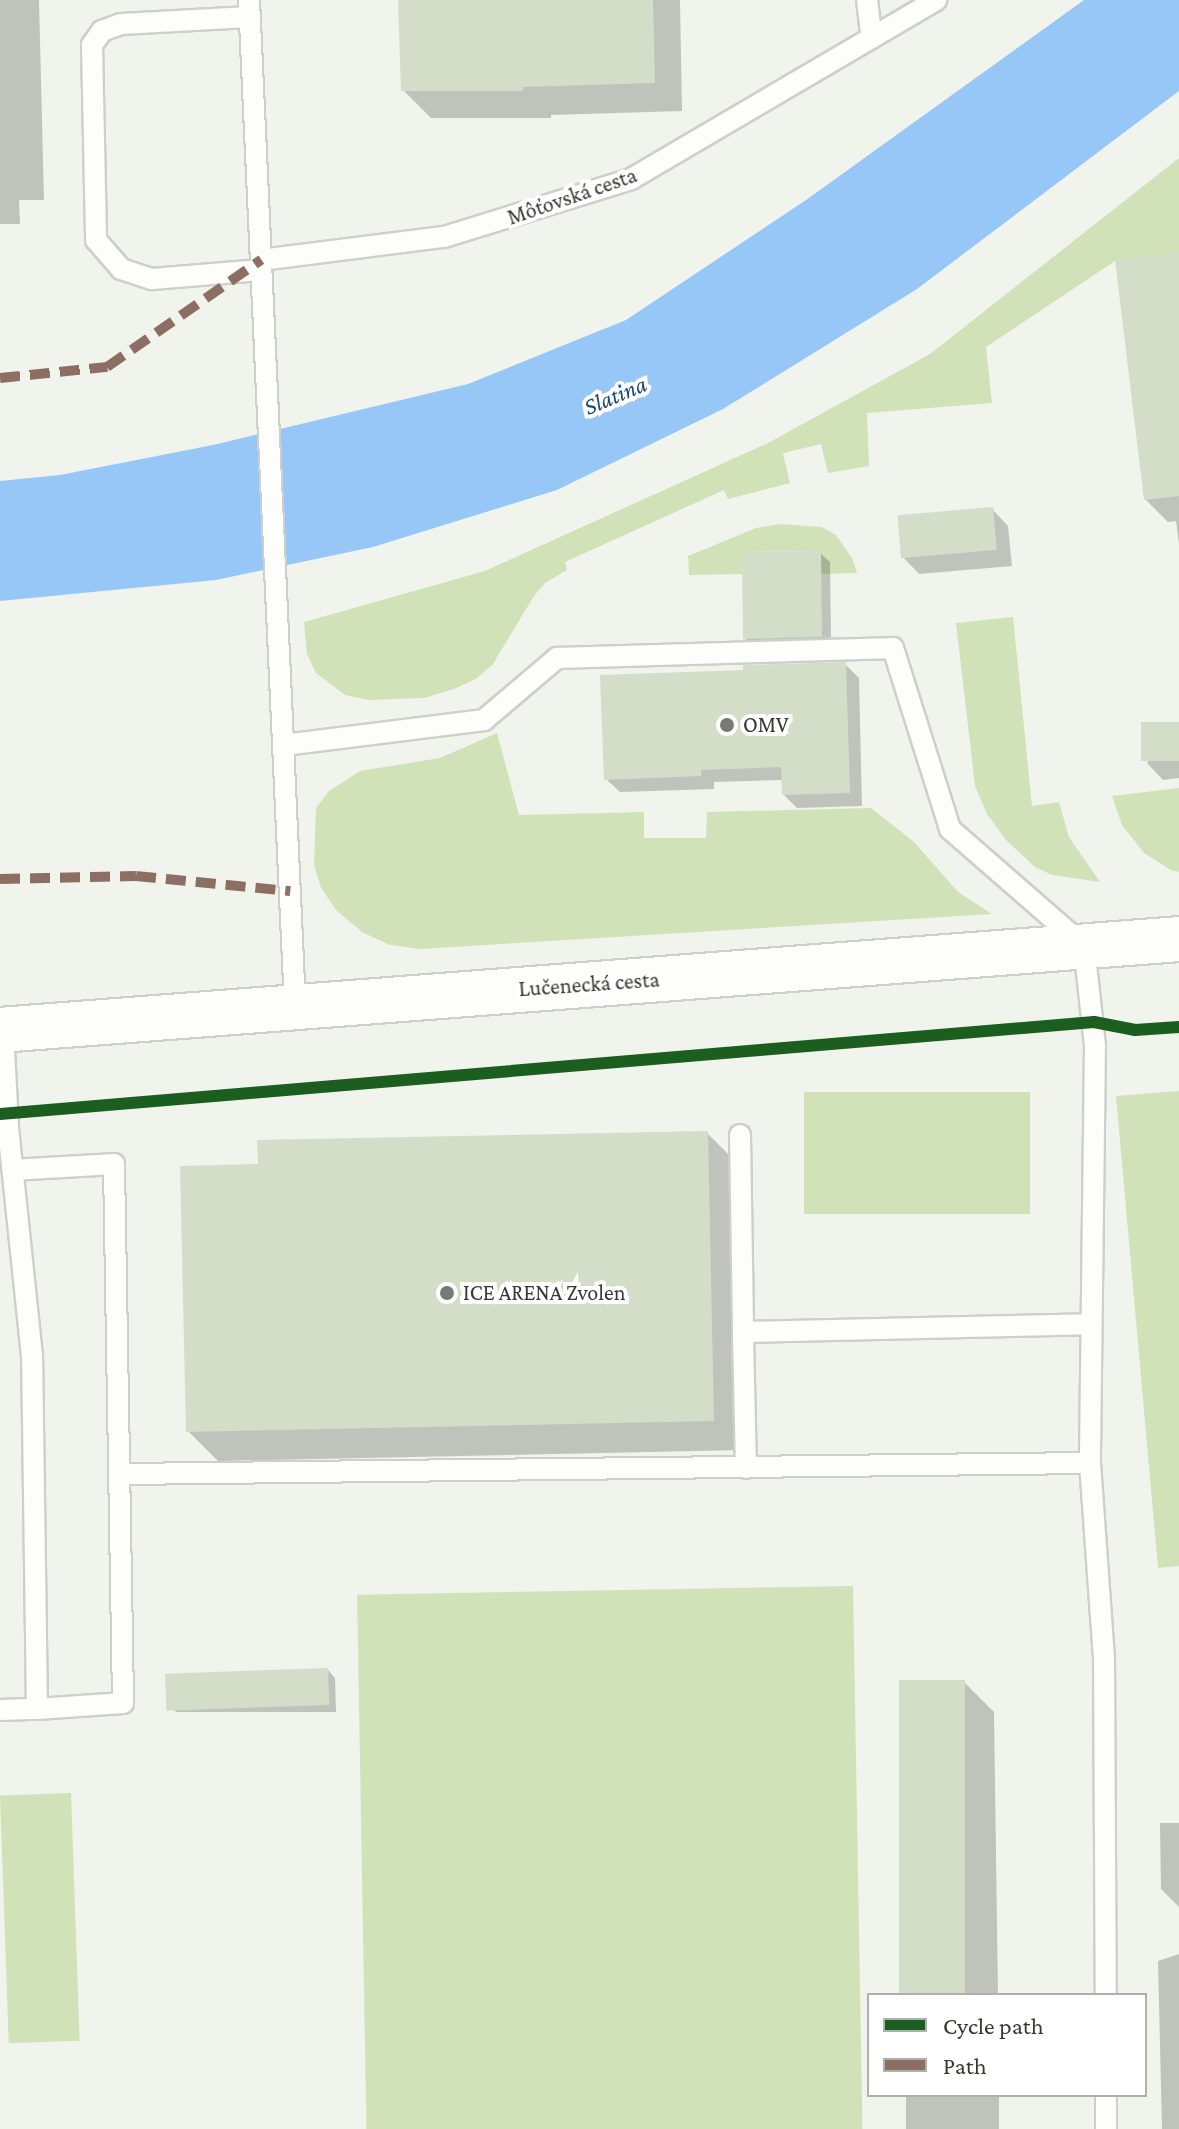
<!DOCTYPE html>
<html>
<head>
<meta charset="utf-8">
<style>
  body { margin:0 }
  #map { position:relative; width:1179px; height:2129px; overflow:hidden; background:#f0f4ec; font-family:"Crimson Pro",serif }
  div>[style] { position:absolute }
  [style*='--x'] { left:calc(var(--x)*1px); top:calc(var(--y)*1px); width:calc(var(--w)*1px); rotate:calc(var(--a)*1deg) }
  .green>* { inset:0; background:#d1e2b8; transform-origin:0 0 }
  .water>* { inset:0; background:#97c7f6 }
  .shadow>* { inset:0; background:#0003; transform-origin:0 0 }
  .building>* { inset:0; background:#d4ddc8; transform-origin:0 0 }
  .path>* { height:5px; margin-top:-2.5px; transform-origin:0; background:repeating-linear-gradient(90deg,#d6d8d5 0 4px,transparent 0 8px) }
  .roads { filter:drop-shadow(2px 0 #cdd0ca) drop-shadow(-2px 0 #cdd0ca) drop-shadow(0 2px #cdd0ca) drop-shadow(0 -2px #cdd0ca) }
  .service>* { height:20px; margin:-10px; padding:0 10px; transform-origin:10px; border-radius:10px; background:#fdfdfc }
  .primary>* { height:44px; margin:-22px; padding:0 22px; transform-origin:22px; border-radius:22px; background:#fdfdfc }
  .quiet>* { height:10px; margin-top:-5px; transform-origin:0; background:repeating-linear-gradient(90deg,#8d6e63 0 20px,transparent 0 30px) }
  .cycleway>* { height:12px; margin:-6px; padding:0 6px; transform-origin:6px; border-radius:6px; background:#1b5e20 }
  .dots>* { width:22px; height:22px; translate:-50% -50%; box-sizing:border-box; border:4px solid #fff; border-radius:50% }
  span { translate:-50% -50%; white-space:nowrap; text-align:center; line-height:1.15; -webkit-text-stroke:8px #fff; paint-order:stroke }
  .street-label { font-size:22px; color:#363833 }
  .poi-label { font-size:22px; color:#363833 }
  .left { translate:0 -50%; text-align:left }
  .water-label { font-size:24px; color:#194875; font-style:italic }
  .legend { position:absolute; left:867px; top:1993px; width:280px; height:104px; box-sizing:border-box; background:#fff; border:2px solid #afafad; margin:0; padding:10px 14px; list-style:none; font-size:24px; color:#363833 }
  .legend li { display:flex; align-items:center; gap:16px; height:40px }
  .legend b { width:40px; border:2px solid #afafad }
</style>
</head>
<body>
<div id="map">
  <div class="green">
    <i style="clip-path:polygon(1179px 158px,1179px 253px,1115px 261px,986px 347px,992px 403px,867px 413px,869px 466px,828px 473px,821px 444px,783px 453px,790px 483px,728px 499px,724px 490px,565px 562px,567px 570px,545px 583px,534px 596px,493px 664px,476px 679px,454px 689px,424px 698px,369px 700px,345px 695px,316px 673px,307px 654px,304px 622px,485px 571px,768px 443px,930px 354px)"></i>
    <i style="clip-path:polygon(781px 524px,822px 527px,836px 535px,852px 558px,857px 573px,821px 574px,820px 551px,742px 552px,742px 574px,689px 575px,688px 556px,756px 528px)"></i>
    <i style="clip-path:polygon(1013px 617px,1032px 806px,1059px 802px,1069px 837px,1100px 882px,1052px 875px,1035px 867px,1006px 840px,987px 814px,975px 786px,956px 623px)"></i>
    <i style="clip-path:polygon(497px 733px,519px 815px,644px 812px,644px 838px,706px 838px,707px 812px,871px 808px,914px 842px,958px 892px,992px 914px,420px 949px,390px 945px,362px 932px,337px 911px,321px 888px,314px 864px,316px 808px,329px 791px,360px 771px,440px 758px)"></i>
    <i style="clip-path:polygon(1179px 788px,1179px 872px,1171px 870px,1144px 853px,1122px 825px,1112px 796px)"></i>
    <i style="clip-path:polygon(1179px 1091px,1179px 1566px,1158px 1568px,1116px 1096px)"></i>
    <i style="left:1030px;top:1092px;width:122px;height:226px;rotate:90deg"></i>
    <i style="left:853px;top:1586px;width:543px;height:496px;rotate:89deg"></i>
    <i style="left:71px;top:1793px;width:248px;height:71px;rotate:88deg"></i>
  </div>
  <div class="water">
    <i style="clip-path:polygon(1084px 0,1179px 0,1179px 91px,917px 289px,723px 409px,557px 490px,373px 547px,216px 580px,0 601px,0 481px,60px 475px,213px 445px,468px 384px,626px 320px,806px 200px)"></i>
  </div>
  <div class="shadow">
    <i style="clip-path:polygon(0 0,39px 0,44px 200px,19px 200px,20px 224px,0 224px)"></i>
    <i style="clip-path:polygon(400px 0,680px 0,682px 111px,551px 115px,551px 118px,431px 118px,403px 90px)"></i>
    <i style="clip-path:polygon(1179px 255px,1179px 544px,1176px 521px,1168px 522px,1145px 499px)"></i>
    <i style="clip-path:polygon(992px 509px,1008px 526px,1012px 566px,919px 574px,903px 557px)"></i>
    <i style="clip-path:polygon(820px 553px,830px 562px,831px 638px,844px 638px,851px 645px,755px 648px,745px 639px)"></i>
    <i style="clip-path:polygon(845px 664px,859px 678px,862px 806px,797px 808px,784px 795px,783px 780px,714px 782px,714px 789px,620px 792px,606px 779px,745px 672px)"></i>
    <i style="clip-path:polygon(1179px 724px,1179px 778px,1163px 780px,1147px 763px)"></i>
    <i style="clip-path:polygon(707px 1133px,737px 1163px,743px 1450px,218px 1461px,188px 1431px,260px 1166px)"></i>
    <i style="clip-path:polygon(328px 1670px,335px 1678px,336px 1712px,176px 1712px,168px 1704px)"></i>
    <i style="clip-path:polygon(964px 1682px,994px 1712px,998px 1995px,905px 1995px)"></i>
    <i style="clip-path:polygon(1160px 1823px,1179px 1823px,1179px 1907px,1161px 1889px)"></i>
    <i style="clip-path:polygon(1179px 1954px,1179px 2129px,1162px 2129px,1158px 1961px)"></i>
    <i style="left:906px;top:2095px;width:93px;height:34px"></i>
  </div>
  <div class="building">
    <i style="clip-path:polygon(398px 0,653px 0,655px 83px,523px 87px,523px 91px,401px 91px)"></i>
    <i style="clip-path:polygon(1179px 253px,1179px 496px,1144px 500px,1115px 260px)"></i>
    <i style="left:993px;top:507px;width:43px;height:96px;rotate:85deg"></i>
    <i style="clip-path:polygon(821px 551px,822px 637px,845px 636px,743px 639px,742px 552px)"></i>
    <i style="clip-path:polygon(846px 662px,850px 793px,782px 795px,781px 767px,701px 770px,701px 776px,604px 780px,600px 675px,743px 670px,743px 665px)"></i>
    <i style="left:1179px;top:722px;width:39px;height:38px;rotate:90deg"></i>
    <i style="clip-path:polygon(708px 1131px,714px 1421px,186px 1432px,180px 1166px,258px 1164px,257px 1140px)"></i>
    <i style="left:328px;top:1668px;width:37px;height:163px;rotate:88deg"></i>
    <i style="left:899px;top:1680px;width:66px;height:315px"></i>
  </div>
  <div class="path">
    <i style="--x:1125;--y:1028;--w:54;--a:-1.1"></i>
    <i style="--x:41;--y:1111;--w:1022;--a:-4.83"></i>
  </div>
  <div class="roads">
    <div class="service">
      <i style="--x:249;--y:0;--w:1007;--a:87.38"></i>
      <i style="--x:867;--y:0;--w:38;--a:83"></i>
      <i style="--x:249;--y:17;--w:128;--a:176.9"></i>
      <i style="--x:121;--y:24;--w:20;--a:160"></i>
      <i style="--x:102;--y:31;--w:17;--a:126"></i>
      <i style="--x:92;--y:45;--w:195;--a:88.8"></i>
      <i style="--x:96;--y:240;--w:38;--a:49"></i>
      <i style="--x:121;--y:269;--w:33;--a:18"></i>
      <i style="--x:152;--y:279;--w:109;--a:-4.7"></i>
      <i style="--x:261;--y:260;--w:184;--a:-7.2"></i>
      <i style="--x:444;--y:237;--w:196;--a:-17.2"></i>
      <i style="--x:631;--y:179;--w:354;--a:-30.4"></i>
      <i style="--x:284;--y:745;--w:202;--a:-7.1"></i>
      <i style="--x:484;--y:720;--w:96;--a:-40.3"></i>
      <i style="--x:557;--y:658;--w:336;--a:-1.7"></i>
      <i style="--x:893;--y:648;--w:190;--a:72.5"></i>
      <i style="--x:950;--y:829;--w:178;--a:41.1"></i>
      <i style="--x:1084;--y:946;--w:100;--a:83.7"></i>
      <i style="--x:1095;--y:1045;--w:418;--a:90.7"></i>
      <i style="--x:1090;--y:1463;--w:196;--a:85.9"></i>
      <i style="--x:1104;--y:1658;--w:337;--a:89.7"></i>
      <i style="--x:740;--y:1135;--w:197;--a:89.1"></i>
      <i style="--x:13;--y:1170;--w:101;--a:-3.4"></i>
      <i style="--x:114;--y:1164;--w:539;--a:89.04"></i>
      <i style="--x:123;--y:1703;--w:86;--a:176"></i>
      <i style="--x:746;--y:1468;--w:136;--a:-91.3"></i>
      <i style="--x:743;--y:1332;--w:347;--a:-1.3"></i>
      <i style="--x:121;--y:1474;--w:969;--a:-0.65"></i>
      <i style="--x:0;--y:1710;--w:37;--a:-2"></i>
      <i style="--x:37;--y:1709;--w:353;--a:-90.8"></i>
      <i style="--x:32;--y:1356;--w:231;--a:-96"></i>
      <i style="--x:8;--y:1126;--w:96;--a:-93"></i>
      <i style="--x:1106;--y:2095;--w:34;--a:90"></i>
    </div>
    <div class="primary">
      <i style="--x:0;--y:1030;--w:1183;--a:-4.41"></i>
    </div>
  </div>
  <div class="quiet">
    <i style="--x:0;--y:378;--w:108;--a:-5.9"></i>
    <i style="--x:107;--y:367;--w:188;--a:-34.8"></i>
    <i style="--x:0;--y:879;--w:136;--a:-1.3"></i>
    <i style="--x:136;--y:876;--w:155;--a:5.6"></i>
  </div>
  <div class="cycleway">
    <i style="--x:0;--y:1114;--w:1098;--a:-4.81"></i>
    <i style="--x:1094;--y:1022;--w:42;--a:11"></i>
    <i style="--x:1135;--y:1030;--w:44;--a:-3.9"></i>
  </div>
  <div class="dots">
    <i style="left:727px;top:725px;background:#777a74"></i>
    <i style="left:447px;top:1293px;background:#777a74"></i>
  </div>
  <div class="street-label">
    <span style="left:572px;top:196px;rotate:-19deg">Môťovská cesta</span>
    <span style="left:589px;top:984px;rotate:-4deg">Lučenecká cesta</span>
  </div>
  <div class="poi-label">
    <span class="left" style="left:743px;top:725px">OMV</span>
    <span class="left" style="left:463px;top:1293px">ICE ARENA Zvolen</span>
  </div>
  <div class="water-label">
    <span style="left:615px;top:395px;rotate:-23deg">Slatina</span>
  </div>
  <ul class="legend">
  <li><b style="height:10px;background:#1b5e20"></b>Cycle path</li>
  <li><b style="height:10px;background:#8d6e63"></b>Path</li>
  </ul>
</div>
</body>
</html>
